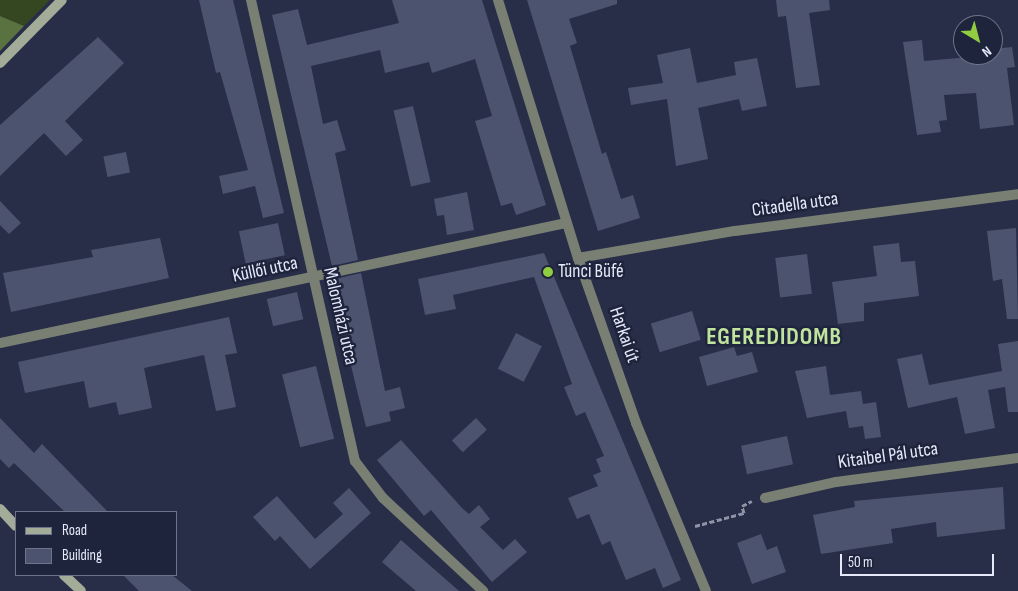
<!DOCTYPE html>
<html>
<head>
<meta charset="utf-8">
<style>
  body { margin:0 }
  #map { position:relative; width:1018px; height:591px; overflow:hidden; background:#292e48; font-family:"Sofia Sans Condensed",sans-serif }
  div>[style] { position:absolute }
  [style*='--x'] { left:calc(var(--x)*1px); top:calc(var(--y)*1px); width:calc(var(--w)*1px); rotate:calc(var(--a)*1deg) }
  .green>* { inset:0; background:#344720 }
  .forest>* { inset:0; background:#597240 }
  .building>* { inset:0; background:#4c536e; transform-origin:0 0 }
  .path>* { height:3px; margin-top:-1.5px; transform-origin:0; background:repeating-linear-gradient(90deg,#9094a9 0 5px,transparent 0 7.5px) }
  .minor>* { height:10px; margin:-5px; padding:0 5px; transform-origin:5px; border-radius:5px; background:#798073 }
  .secondary>* { height:10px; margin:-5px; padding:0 5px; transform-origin:5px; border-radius:5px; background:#a2ac98 }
  .dots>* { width:14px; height:14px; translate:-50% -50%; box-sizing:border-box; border:2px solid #1f243d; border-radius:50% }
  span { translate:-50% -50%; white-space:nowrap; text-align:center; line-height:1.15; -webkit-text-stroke:5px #1f243d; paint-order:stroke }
  .street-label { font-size:19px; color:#e5e9fa }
  .poi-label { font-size:19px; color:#e5e9fa }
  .left { translate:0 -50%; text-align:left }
  .district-label { font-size:24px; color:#c0e49e; font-weight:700; letter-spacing:1px }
  .legend { position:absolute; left:15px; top:511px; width:162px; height:65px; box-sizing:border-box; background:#1f243d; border:1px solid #6e7389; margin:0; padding:6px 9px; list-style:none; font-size:15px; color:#e5e9fa }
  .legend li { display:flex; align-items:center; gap:10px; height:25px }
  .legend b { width:25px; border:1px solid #6e7389 }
  .north { position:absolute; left:953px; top:15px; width:50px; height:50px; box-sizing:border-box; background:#1f243d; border:1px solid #6e7389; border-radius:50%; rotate:143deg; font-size:14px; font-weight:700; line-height:20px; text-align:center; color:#e5e9fa }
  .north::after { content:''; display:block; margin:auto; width:18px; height:22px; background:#90cd40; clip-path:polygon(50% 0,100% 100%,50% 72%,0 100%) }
  .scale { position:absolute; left:840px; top:554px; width:154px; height:22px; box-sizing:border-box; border:2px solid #e5e9fa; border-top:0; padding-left:6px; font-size:15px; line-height:18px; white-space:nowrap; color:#e5e9fa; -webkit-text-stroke:4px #1f243d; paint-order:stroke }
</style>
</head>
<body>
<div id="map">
  <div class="green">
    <i style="clip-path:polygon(0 0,50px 0,24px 26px,0 16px)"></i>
  </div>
  <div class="forest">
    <i style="clip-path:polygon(0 16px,24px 26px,0 51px)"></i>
  </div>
  <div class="building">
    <i style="clip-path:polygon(199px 0,233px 0,284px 213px,263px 218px,255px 186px,223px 194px,219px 176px,248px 170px,220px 72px,216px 73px)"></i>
    <i style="clip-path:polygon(392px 0,482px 0,546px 205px,516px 215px,512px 203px,501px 206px,475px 121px,492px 116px,475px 59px,432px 73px,429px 62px,385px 73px,380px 50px,311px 66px,323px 124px,337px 120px,346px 150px,335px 153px,358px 260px,332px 266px,272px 15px,298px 9px,307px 45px,399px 23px)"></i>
    <i style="clip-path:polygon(527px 0,617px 0,617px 4px,569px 19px,577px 43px,570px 46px,602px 154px,606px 152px,621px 199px,633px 195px,640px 218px,598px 231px)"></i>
    <i style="clip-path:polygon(776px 0,829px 0,830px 10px,809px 13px,820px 85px,796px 88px,786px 16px,778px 17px)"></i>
    <i style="clip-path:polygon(98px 37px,124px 63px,65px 121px,83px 140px,66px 156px,44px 133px,0 176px,0 125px)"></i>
    <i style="clip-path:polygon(922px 40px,924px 61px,993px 55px,993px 49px,1012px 47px,1015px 67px,1007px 68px,1014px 125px,980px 129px,976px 93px,944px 95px,947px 120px,939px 121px,941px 132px,917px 135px,903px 42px)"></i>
    <i style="clip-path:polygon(690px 48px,697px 83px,736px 75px,734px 62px,757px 58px,767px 106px,742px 111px,739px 99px,698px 108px,708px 159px,676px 166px,667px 99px,631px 105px,628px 88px,663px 83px,657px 55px)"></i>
    <i style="left:413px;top:106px;width:78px;height:20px;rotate:77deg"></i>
    <i style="left:126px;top:152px;width:21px;height:23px;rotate:79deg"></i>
    <i style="clip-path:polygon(467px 192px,474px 230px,447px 235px,444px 215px,437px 216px,434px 199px)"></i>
    <i style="clip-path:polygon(0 201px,21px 223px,9px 234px,0 225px)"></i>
    <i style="left:278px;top:223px;width:33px;height:40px;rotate:78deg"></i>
    <i style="clip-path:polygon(1016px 228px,1018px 319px,1007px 319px,1002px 279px,993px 281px,987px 231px)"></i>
    <i style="clip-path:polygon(160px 238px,169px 278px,11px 312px,3px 273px,93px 257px,91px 250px)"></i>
    <i style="clip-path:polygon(899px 243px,901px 262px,915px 261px,919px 296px,864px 303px,864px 321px,838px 324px,832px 282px,877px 276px,873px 246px)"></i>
    <i style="clip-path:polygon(544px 253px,681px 580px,663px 588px,655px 568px,626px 580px,610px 541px,602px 545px,589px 514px,577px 519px,568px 498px,598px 486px,593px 475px,601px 472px,596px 459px,604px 456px,585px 412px,576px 416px,564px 387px,572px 384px,534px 277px,453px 295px,456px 309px,425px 315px,418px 279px)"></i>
    <i style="left:807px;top:254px;width:40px;height:32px;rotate:83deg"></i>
    <i style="clip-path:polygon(361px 273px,385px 391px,400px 387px,405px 408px,389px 412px,391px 421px,366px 427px,332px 288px,337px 287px,335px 279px)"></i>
    <i style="left:297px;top:292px;width:28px;height:31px;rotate:77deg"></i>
    <i style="left:692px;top:311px;width:30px;height:43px;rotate:73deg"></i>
    <i style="clip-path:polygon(229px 317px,237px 353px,225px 355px,236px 407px,216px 411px,204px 355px,144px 368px,152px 408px,119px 415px,116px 402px,89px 408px,84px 381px,25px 393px,18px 362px)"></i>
    <i style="left:516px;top:333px;width:29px;height:40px;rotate:27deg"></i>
    <i style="clip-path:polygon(1018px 341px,1018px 412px,1008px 412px,1005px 387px,988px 390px,995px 428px,965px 434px,957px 397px,908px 408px,897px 359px,922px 354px,929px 385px,1002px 371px,998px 344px)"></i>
    <i style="clip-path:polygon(734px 347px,737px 356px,752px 352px,758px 372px,707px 386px,699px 357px)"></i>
    <i style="left:316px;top:366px;width:75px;height:35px;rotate:76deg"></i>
    <i style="clip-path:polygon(826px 366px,830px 395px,861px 391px,863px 404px,876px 402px,881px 437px,865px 439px,863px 426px,849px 428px,846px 411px,807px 418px,795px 371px)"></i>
    <i style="clip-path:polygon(0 418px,34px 453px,42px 444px,108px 512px,65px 512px,14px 463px,9px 468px,0 459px)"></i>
    <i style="left:476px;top:418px;width:16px;height:33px;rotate:47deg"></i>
    <i style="left:787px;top:436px;width:29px;height:47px;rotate:78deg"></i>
    <i style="clip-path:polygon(401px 440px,462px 508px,469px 514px,479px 505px,490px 519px,480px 527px,503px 550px,515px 539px,527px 552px,492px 582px,431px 510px,424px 516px,377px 460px)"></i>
    <i style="clip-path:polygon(1003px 487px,1005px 529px,937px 537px,936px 522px,891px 529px,893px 543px,821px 554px,813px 515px,855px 507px,854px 501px)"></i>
    <i style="clip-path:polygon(349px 488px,371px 513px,310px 569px,280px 536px,275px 541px,253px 517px,277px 496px,315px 539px,343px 514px,333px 503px)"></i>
    <i style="clip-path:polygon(761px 534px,767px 550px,777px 546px,786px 572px,752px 584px,737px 543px)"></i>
    <i style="clip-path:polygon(401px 540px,459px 591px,416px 591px,382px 562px)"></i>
    <i style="clip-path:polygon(123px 575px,172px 575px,192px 591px,139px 591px)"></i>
  </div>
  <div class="path">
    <i style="--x:695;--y:526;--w:51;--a:-14.9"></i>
    <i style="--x:744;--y:513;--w:7;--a:-106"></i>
    <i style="--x:742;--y:506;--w:11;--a:-27"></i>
  </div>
  <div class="minor">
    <i style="--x:251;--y:0;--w:473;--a:77.3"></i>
    <i style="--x:355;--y:461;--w:46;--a:52.9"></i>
    <i style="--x:383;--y:498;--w:137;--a:42.9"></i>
    <i style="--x:498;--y:0;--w:270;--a:72.8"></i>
    <i style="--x:578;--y:258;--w:175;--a:70.6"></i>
    <i style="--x:636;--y:423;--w:182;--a:67.4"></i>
    <i style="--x:578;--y:258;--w:159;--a:-9.8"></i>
    <i style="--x:735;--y:231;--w:285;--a:-7.4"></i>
    <i style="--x:0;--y:343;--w:579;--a:-11.97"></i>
    <i style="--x:765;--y:498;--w:73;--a:-12.7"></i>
    <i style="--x:836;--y:482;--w:184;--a:-7.5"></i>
  </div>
  <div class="secondary">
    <i style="--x:0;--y:63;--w:88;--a:-45.5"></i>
    <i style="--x:0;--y:509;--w:23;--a:47"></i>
    <i style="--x:64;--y:575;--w:23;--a:43"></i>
  </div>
  <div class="dots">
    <i style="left:548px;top:272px;background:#90cd40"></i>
  </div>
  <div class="street-label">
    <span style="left:795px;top:205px;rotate:-8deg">Citadella utca</span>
    <span style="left:265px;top:270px;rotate:-12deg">Küllői utca</span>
    <span style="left:340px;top:316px;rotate:77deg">Malomházi utca</span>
    <span style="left:624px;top:335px;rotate:71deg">Harkai út</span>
    <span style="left:888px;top:456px;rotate:-8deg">Kitaibel Pál utca</span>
  </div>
  <div class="poi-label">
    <span class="left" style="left:558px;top:272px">Tünci Büfé</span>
  </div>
  <div class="district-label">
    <span style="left:774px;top:337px">EGEREDIDOMB</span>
  </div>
  <ul class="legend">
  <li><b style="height:6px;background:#a2ac98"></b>Road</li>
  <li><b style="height:14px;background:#4c536e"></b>Building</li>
  </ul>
  <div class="north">N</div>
  <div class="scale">50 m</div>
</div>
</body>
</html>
